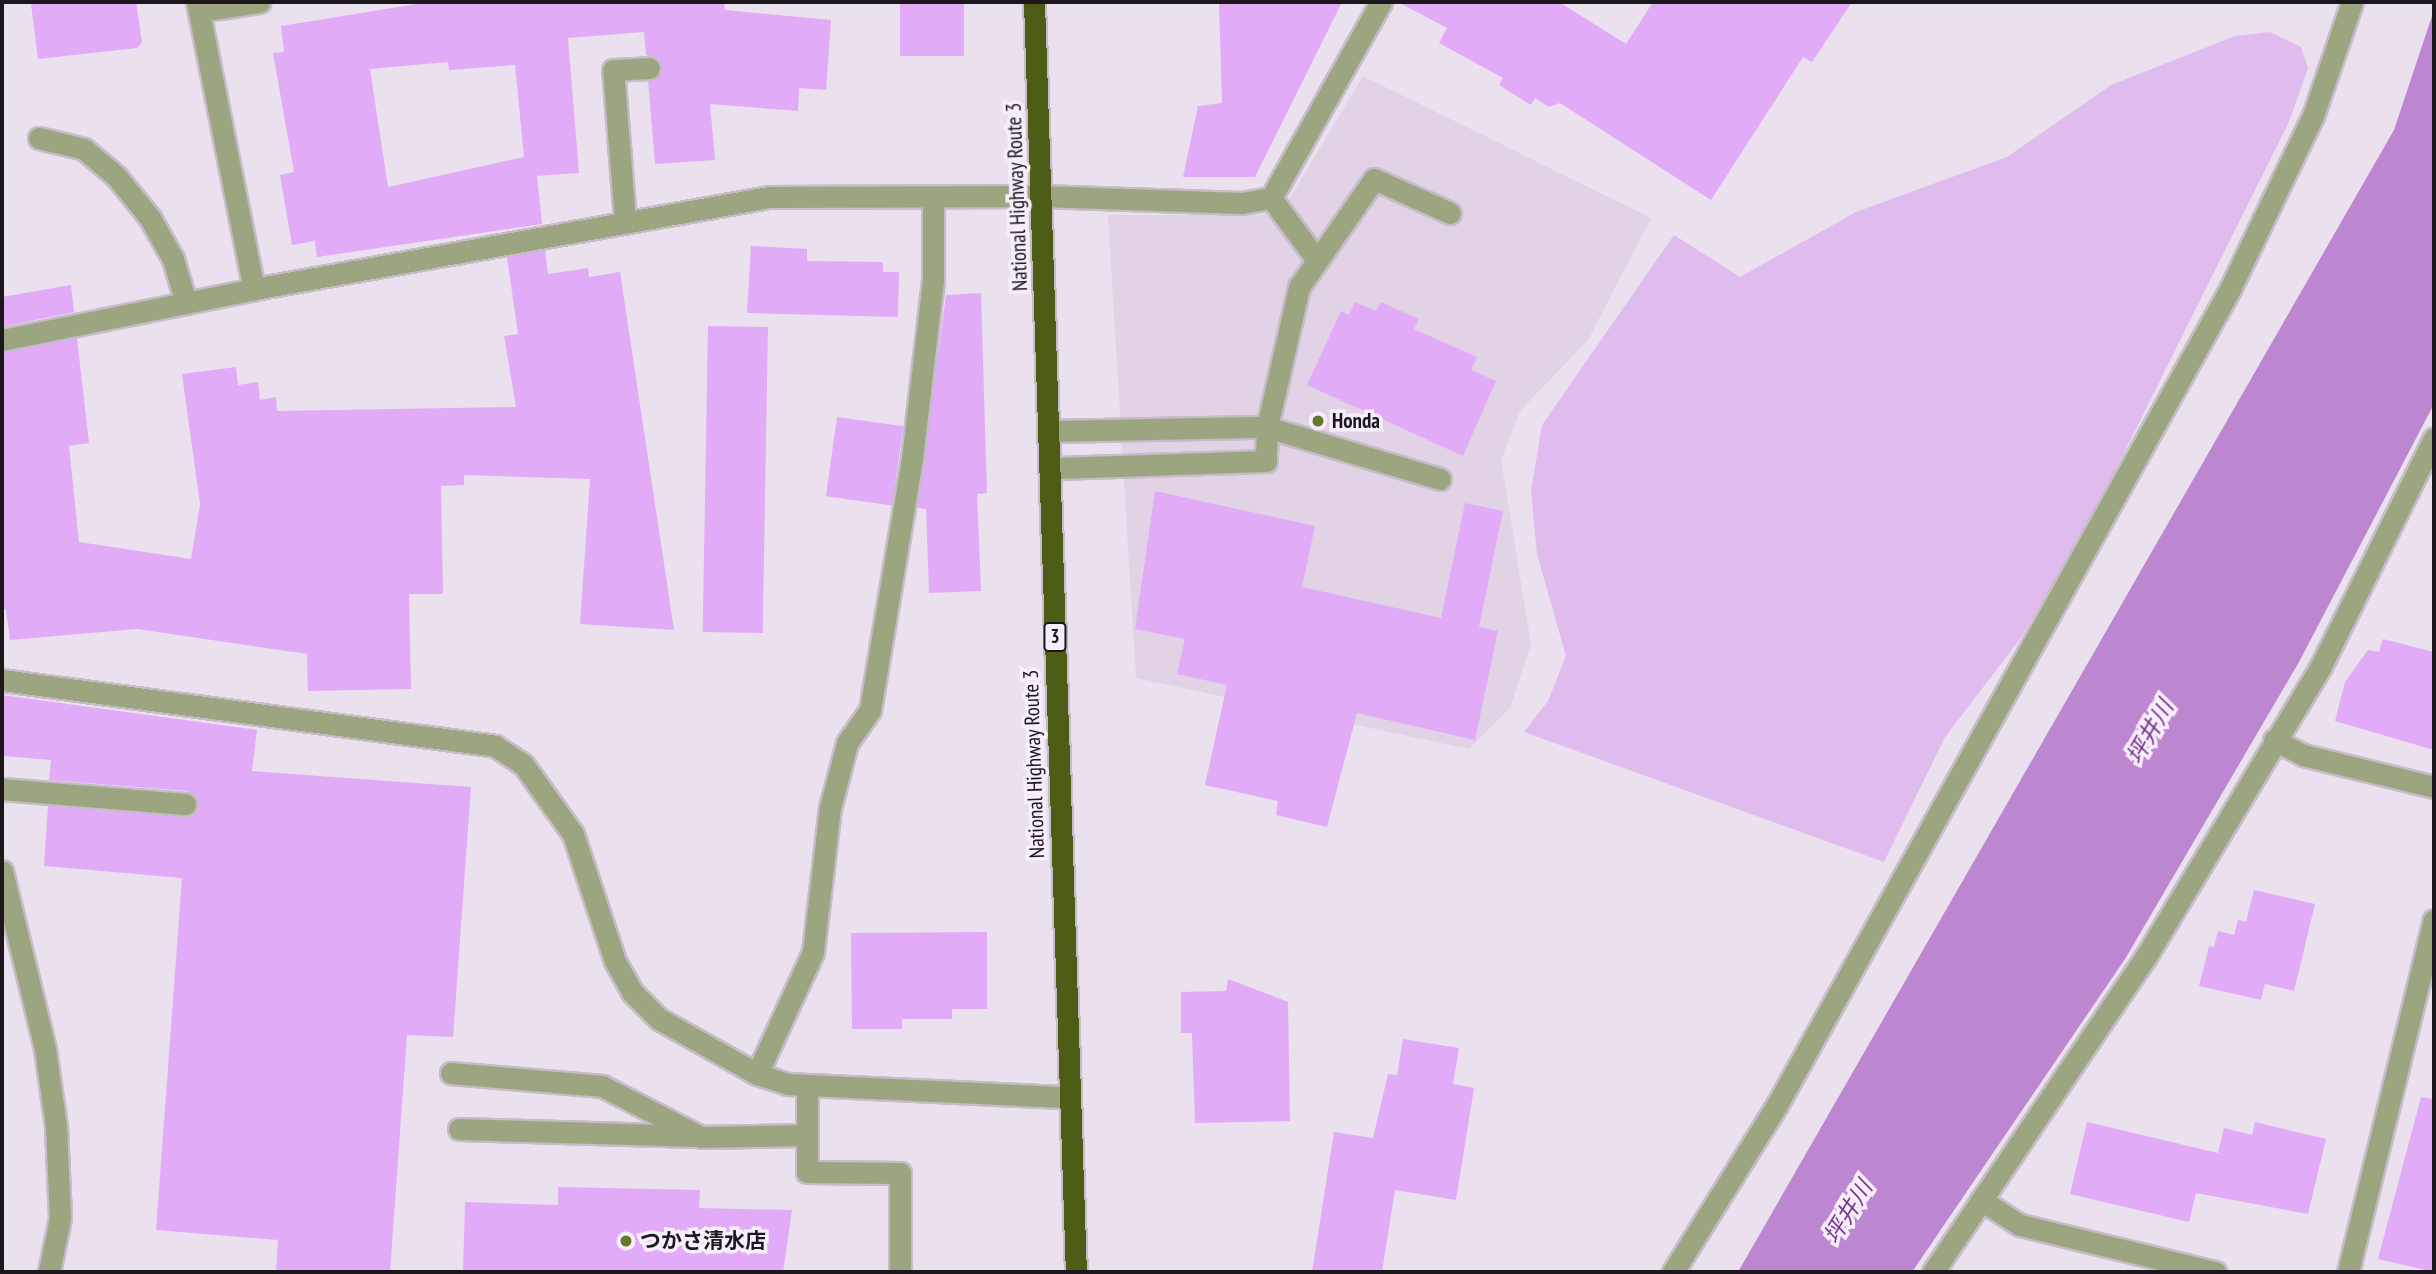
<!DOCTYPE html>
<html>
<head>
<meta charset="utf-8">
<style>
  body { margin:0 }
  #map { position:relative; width:2436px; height:1274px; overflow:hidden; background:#eae0ee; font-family:"PT Sans Narrow","Noto Sans JP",sans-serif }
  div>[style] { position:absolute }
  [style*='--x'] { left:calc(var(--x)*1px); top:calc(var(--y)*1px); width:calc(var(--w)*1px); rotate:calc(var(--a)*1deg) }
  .built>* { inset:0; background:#e1d2e6 }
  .green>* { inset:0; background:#dfbced }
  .water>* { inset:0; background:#bc87d0 }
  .building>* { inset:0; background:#e2abf7; transform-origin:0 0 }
  .roads { filter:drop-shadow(2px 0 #c5bcc8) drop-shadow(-2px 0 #c5bcc8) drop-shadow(0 2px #c5bcc8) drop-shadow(0 -2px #c5bcc8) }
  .lane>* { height:21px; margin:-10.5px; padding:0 10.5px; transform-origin:10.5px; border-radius:10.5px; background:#9ba681 }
  .street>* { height:21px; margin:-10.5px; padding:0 10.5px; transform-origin:10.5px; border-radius:10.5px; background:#9ba681 }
  .highway>* { height:21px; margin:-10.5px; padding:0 10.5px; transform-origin:10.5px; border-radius:10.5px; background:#4d5c16 }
  .dots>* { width:19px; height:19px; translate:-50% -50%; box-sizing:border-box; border:4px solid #f7edfb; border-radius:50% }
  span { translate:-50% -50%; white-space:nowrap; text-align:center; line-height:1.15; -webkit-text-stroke:7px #f7edfb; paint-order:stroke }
  .shield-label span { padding:2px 5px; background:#f7edfb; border:2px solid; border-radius:5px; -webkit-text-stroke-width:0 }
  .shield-label { font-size:19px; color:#1b171c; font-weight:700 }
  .street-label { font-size:21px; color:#1b171c }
  .poi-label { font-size:21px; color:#1b171c; font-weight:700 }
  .left { translate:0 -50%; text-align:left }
  .water-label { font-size:23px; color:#77368e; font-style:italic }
  .frame { position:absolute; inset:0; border:4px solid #1b171c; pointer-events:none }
</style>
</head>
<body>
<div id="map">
  <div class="built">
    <i style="clip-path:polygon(1363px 76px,1651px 218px,1588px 340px,1520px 411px,1501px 460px,1531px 644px,1510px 708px,1469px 749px,1136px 678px,1108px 215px,1263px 215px,1288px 201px)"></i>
  </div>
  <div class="green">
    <i style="clip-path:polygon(2270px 32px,2301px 47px,2308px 68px,2289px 122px,2076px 549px,2020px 639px,1945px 737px,1884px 862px,1524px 732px,1548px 701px,1566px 656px,1537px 554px,1531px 491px,1542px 425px,1674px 235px,1740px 277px,1856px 212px,2007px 157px,2111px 85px,2235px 36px)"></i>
  </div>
  <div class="water">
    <i style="clip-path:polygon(2434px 10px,2434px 404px,2299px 662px,2125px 959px,1912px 1272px,1738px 1272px,2394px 130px)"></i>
  </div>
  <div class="building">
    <i style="clip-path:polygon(136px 2px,142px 42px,137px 48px,38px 59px,31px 4px)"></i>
    <i style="clip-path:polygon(evenodd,429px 2px,724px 2px,725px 10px,831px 20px,826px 90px,799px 88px,798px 111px,710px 104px,715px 160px,655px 164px,648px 81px,657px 79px,662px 67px,655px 57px,646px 55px,644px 32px,568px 38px,579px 173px,537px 176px,542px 224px,317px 257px,315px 241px,292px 245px,280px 175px,294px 172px,273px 53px,284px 52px,281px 26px,429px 2px,448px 62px,449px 70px,515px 65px,524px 157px,388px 187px,370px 69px,448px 62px)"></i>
    <i style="left:900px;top:2px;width:64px;height:54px"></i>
    <i style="clip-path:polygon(1219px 2px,1342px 2px,1255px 177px,1183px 177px,1198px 106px,1222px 103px)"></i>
    <i style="clip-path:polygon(1398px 2px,1559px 2px,1626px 44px,1653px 2px,1852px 2px,1812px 62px,1803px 57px,1711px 200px,1560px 103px,1549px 107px,1535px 98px,1531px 105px,1499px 85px,1503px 78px,1439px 43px,1447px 28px)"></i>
    <i style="clip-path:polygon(751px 246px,807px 249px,807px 261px,883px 262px,883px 272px,899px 272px,898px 317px,747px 313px)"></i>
    <i style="clip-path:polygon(545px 250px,548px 274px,588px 268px,589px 277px,620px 272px,674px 630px,580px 624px,590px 479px,464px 475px,464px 485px,441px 486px,443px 594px,409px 594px,411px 689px,308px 691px,307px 654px,137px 629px,10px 640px,6px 609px,2px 609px,2px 353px,77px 338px,89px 443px,69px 446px,79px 542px,191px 559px,200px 504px,182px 374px,236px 367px,238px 385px,258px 382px,260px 400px,276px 397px,277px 411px,516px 407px,504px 336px,518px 334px,507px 257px)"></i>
    <i style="clip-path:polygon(71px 285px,74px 312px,2px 327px,2px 297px)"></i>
    <i style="clip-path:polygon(981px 293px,987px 493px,977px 494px,981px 591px,929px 593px,926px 509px,917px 508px,946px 295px)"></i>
    <i style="clip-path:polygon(1355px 302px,1376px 311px,1381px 302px,1419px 319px,1414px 329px,1477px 357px,1471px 370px,1496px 381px,1463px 456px,1307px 385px,1341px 311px,1349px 315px)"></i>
    <i style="left:708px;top:326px;width:60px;height:306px;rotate:1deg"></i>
    <i style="left:837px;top:417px;width:67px;height:80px;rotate:8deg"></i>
    <i style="clip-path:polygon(1155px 491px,1315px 526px,1302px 587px,1441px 618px,1465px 503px,1503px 511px,1479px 627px,1498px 631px,1475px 740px,1357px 713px,1327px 827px,1276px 815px,1278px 801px,1205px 785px,1227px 685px,1177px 674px,1185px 639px,1135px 629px)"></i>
    <i style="clip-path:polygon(2383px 639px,2434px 652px,2434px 750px,2335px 721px,2345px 682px,2368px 650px,2379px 652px)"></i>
    <i style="clip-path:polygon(2px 695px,257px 730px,252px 771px,471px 787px,453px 1037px,407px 1035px,390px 1272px,276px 1272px,278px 1240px,156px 1230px,182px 878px,44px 866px,48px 806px,184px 817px,195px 812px,197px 799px,186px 791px,49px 780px,51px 760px,3px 756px)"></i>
    <i style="clip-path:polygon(2254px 890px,2315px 904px,2294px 991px,2265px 984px,2261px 1000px,2199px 986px,2209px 946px,2214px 947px,2218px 931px,2234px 935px,2238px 920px,2246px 922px)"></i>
    <i style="clip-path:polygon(987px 932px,987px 1009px,952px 1009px,952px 1019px,902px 1019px,902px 1029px,852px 1029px,851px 933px)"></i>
    <i style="clip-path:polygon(1228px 979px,1288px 1002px,1290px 1121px,1195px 1123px,1192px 1033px,1181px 1033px,1181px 992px,1226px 991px)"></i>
    <i style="clip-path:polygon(1403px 1039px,1459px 1048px,1453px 1084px,1474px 1088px,1456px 1200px,1395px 1190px,1382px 1272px,1312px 1272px,1334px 1132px,1373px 1138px,1388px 1074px,1397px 1075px)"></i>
    <i style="clip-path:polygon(2421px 1097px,2434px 1099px,2434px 1272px,2378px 1259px)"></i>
    <i style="clip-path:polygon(2087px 1122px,2218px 1153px,2224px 1128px,2252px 1135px,2255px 1122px,2326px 1139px,2308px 1214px,2196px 1193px,2189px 1222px,2070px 1194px)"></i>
    <i style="clip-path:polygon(558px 1187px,700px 1190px,699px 1208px,792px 1210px,783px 1272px,463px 1272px,465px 1202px,558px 1205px)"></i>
  </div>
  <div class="roads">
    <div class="lane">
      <i style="--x:200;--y:11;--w:60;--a:-8.7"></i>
      <i style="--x:39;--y:138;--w:46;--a:13.7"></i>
      <i style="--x:84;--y:149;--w:42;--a:40.2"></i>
      <i style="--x:116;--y:176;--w:54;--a:51"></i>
      <i style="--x:150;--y:218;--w:47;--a:60.7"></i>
      <i style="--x:173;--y:259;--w:46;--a:73.5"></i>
      <i style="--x:1271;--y:198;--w:77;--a:53.4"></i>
      <i style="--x:625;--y:221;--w:151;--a:-94.5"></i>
      <i style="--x:613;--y:70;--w:36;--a:-3"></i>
      <i style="--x:1049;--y:431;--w:218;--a:-1.1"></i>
      <i style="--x:1267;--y:427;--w:34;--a:92"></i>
      <i style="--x:1266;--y:461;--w:216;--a:178.1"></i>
      <i style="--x:1440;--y:479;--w:181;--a:-163.3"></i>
      <i style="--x:1267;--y:427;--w:144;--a:-77.1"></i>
      <i style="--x:1299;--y:287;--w:131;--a:-55.2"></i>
      <i style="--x:1374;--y:179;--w:83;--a:24.1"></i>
      <i style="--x:2;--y:789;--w:184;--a:4.7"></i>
      <i style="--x:451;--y:1073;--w:152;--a:4.9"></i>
      <i style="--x:602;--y:1086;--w:111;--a:27.3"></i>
      <i style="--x:701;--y:1137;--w:106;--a:-1.1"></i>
      <i style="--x:807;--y:1135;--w:37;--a:90"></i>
      <i style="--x:807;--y:1172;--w:93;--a:0.6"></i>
      <i style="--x:900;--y:1173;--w:99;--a:90"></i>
      <i style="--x:807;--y:1088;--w:47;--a:90"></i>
      <i style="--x:459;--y:1129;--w:236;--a:1.7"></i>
    </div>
    <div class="street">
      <i style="--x:197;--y:2;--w:293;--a:78.8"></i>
      <i style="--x:2;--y:340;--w:257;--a:-11.4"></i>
      <i style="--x:254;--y:289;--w:523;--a:-10.13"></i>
      <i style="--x:769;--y:197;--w:272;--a:-0.2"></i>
      <i style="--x:1041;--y:196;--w:201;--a:2"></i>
      <i style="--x:1242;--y:203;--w:29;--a:-10"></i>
      <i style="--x:1271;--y:198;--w:225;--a:-60.7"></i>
      <i style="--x:2;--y:680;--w:497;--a:7.6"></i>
      <i style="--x:495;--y:746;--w:33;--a:33"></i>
      <i style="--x:523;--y:764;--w:86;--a:54.5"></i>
      <i style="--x:573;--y:834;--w:134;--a:71.7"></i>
      <i style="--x:615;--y:961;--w:35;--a:61"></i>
      <i style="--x:632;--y:992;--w:38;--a:45"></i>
      <i style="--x:659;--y:1019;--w:112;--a:29.3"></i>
      <i style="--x:757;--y:1074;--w:32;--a:18"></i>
      <i style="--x:787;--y:1084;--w:280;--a:2.7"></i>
      <i style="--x:2274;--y:740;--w:33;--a:27"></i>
      <i style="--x:2303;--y:755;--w:135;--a:13.7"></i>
      <i style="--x:2;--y:871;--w:183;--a:76.4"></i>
      <i style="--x:45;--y:1049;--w:78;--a:81.9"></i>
      <i style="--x:56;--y:1126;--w:92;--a:87.5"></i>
      <i style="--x:60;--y:1218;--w:55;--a:101.5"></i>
      <i style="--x:757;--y:1074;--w:134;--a:-65.3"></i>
      <i style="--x:813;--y:952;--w:145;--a:-83.3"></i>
      <i style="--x:830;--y:808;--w:67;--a:-75.3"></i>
      <i style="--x:847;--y:743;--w:40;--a:-55.1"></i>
      <i style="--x:870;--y:710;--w:254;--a:-80.5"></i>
      <i style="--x:912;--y:459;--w:179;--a:-83.3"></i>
      <i style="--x:933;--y:281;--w:82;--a:-90"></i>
      <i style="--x:1981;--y:1200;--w:46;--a:32.7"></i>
      <i style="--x:2020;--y:1225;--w:201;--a:13.6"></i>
      <i style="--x:1673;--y:1272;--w:197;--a:-58.1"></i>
      <i style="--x:1777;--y:1105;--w:933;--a:-60.96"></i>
      <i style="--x:2230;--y:289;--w:192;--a:-64.4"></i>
      <i style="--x:2313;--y:116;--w:120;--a:-71.1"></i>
      <i style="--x:1933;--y:1272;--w:379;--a:-56"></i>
      <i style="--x:2145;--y:958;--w:341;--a:-58.9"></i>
      <i style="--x:2321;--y:666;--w:254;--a:-63.6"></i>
      <i style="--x:2348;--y:1272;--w:362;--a:-76.3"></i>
    </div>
    <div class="highway">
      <i style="--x:1034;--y:2;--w:1271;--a:88.11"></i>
    </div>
  </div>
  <div class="dots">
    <i style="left:1318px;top:421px;background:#667929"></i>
    <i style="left:626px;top:1241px;background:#667929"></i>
  </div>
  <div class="shield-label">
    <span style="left:1055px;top:637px">3</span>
  </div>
  <div class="street-label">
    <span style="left:1017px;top:197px;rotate:-92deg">National Highway Route 3</span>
    <span style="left:1034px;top:764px;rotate:-92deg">National Highway Route 3</span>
  </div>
  <div class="poi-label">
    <span class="left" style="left:1332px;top:421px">Honda</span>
    <span class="left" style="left:640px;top:1241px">つかさ清水店</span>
  </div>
  <div class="water-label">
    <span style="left:2150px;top:732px;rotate:-60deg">坪井川</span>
    <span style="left:1848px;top:1212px;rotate:-58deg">坪井川</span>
  </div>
  <div class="frame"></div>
</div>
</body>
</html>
